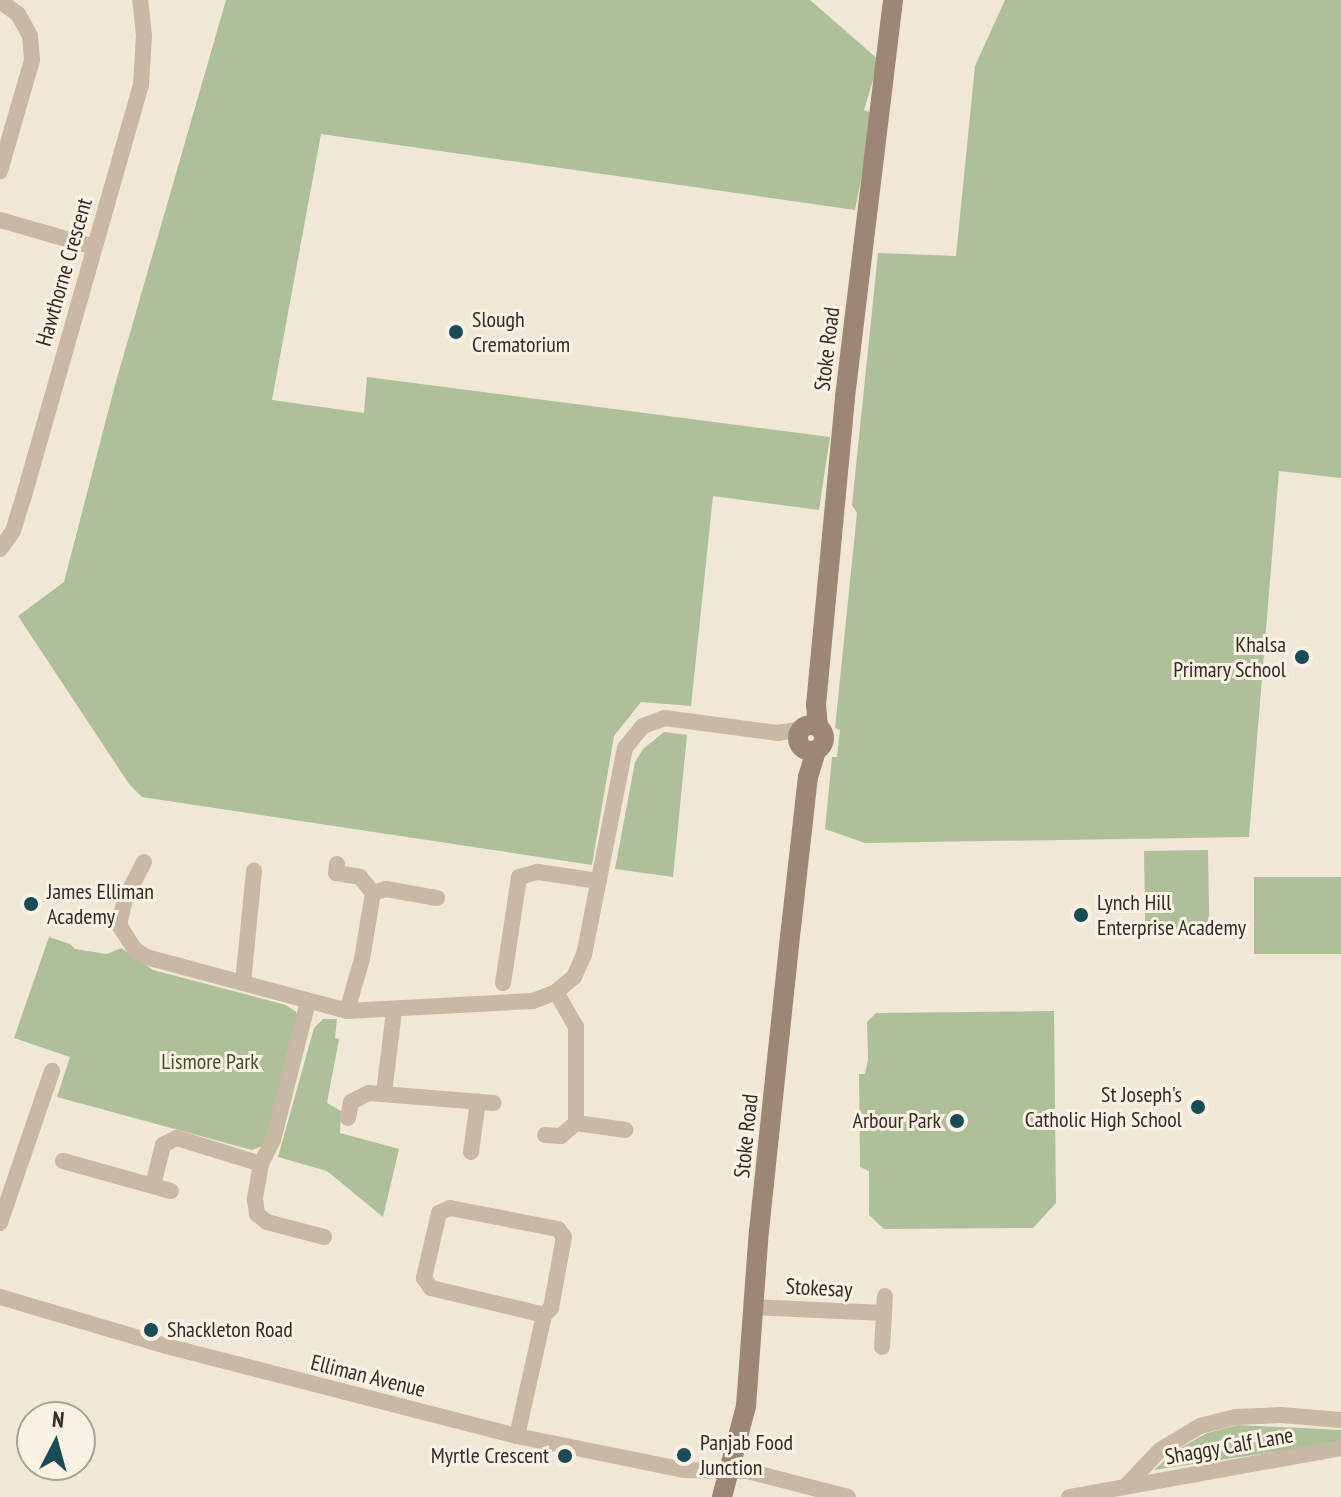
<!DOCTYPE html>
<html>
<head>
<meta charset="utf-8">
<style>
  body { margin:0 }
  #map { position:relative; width:1341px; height:1497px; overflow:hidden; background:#f1e7d6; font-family:"PT Sans Narrow",sans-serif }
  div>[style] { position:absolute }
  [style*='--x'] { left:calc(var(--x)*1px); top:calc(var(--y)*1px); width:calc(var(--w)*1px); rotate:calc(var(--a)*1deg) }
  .green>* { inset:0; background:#aec097; transform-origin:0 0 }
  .minor>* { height:16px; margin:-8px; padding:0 8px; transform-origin:8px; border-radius:8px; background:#c9b8a3 }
  .secondary>* { height:20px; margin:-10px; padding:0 10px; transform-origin:10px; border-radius:10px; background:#9d8674 }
  .secondary>.ring { margin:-10px; padding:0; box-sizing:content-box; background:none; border:20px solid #9d8674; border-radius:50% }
  .dots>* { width:22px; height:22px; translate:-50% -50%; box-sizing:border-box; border:4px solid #f9f1e3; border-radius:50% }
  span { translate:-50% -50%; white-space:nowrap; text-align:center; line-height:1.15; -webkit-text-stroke:6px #f9f1e3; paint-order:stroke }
  .street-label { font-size:22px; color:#342b25 }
  .poi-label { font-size:22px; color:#342b25 }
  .left { translate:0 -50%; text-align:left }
  .right { translate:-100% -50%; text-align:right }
  .park-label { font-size:22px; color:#3f5228 }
  .north { position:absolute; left:16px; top:1401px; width:80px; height:80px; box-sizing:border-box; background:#f9f1e3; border:2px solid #aaa297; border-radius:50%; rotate:6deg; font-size:22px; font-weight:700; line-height:32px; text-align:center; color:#342b25 }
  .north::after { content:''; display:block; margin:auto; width:28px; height:36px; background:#1a4c56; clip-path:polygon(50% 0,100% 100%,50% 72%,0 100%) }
</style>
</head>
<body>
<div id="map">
  <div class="green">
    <i style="clip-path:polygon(226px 0,810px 0,879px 60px,864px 110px,874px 114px,855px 210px,321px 134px,272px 400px,364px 413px,367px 377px,830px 437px,819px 510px,713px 496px,691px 706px,641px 702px,614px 736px,592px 865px,142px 797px,129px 784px,18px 616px,64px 582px,115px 385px)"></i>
    <i style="clip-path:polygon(1005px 0,1341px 0,1341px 478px,1279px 471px,1249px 837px,865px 843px,825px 829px,832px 757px,837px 757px,840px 730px,835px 728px,857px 513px,852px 505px,878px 253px,956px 256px,975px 66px)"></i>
    <i style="clip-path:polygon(664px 732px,687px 735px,673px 877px,615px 869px,635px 762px,643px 749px)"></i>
    <i style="left:1208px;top:850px;width:79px;height:64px;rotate:89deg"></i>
    <i style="left:1341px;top:877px;width:77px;height:87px;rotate:90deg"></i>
    <i style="clip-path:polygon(49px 937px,70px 944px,75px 949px,107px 954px,121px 948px,153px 970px,286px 1005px,296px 1012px,299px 1019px,265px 1145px,252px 1150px,57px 1097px,70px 1057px,14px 1038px)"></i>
    <i style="clip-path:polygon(1054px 1011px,1056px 1203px,1033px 1228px,884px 1229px,869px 1215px,869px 1171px,860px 1167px,859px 1074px,865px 1074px,868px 1059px,867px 1022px,876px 1013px)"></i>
    <i style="clip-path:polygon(323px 1019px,337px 1019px,335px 1038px,339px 1039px,327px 1103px,341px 1111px,340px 1133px,399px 1149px,383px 1217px,327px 1171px,278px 1157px,314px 1028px)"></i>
    <i style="clip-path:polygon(1238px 1425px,1341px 1430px,1341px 1442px,1154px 1470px,1175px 1451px,1207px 1433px)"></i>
  </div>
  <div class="minor">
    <i style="--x:0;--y:1;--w:22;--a:36"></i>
    <i style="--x:18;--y:14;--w:25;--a:61"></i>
    <i style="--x:30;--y:36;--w:24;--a:85"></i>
    <i style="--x:32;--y:60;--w:116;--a:106.1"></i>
    <i style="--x:0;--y:220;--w:98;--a:16"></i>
    <i style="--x:0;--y:549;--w:22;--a:-54"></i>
    <i style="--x:13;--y:531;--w:34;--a:-73"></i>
    <i style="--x:23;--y:499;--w:430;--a:-74.1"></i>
    <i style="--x:141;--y:85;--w:49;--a:-86.5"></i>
    <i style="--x:144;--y:36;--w:36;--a:-96"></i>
    <i style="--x:144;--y:862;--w:42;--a:117.2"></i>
    <i style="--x:125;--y:899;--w:27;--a:103"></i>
    <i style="--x:119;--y:925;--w:30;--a:57"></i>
    <i style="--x:135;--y:950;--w:13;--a:32"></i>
    <i style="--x:146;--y:957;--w:208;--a:15"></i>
    <i style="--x:347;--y:1011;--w:186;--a:-3.1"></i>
    <i style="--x:533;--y:1001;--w:25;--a:-21"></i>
    <i style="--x:556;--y:992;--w:23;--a:-40"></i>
    <i style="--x:574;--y:977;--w:24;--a:-66"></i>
    <i style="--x:584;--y:955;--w:211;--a:-78.8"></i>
    <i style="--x:625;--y:748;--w:28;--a:-51"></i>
    <i style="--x:643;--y:726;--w:23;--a:-20"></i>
    <i style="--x:665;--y:718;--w:113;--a:7.6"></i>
    <i style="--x:777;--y:733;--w:25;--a:-9"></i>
    <i style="--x:337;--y:864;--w:9;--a:96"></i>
    <i style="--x:336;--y:873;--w:24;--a:9"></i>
    <i style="--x:360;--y:877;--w:21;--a:51"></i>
    <i style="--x:373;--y:893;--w:67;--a:99.5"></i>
    <i style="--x:362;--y:959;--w:54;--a:106.1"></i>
    <i style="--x:373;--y:893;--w:14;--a:-17"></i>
    <i style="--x:386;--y:889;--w:52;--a:10"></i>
    <i style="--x:243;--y:983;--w:113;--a:-84.4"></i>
    <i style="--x:503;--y:983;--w:107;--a:-81.4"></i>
    <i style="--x:519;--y:877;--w:20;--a:-15"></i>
    <i style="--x:538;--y:872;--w:61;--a:8.5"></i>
    <i style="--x:308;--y:1002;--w:142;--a:104.2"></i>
    <i style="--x:273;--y:1140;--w:27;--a:117"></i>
    <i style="--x:261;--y:1164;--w:36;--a:100"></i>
    <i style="--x:255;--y:1199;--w:15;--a:82"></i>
    <i style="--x:257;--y:1214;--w:13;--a:39"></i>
    <i style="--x:267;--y:1222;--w:59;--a:14.7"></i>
    <i style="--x:384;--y:1093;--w:83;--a:-83"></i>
    <i style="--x:348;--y:1118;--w:16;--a:-79"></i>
    <i style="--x:351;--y:1102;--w:20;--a:-27"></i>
    <i style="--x:369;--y:1093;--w:125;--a:4.6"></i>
    <i style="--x:576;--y:1123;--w:50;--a:8"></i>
    <i style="--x:545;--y:1135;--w:16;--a:4"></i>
    <i style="--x:561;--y:1136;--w:20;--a:-41"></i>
    <i style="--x:576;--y:1123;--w:96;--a:-90"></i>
    <i style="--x:576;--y:1027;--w:40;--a:-119.7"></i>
    <i style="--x:471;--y:1152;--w:51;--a:-82.2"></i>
    <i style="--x:63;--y:1161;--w:112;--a:15.5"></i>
    <i style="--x:153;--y:1185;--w:41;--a:-76"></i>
    <i style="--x:163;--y:1145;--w:16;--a:-27"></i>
    <i style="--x:177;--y:1138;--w:88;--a:17.2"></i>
    <i style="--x:0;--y:1223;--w:161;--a:-71.1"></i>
    <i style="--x:0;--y:1297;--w:173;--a:16.4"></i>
    <i style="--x:166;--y:1346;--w:362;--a:14.4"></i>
    <i style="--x:517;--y:1436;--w:170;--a:11.5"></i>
    <i style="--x:684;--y:1470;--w:63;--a:0.9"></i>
    <i style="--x:747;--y:1471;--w:104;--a:14.4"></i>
    <i style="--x:753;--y:1307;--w:131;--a:2.6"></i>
    <i style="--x:882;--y:1347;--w:51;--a:-86.6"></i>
    <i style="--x:517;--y:1436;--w:124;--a:-77.4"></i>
    <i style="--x:544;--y:1315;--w:10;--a:-45"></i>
    <i style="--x:551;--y:1308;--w:72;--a:-79.6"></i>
    <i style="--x:564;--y:1237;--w:10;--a:-127"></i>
    <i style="--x:558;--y:1229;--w:110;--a:-169"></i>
    <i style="--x:450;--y:1208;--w:12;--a:156"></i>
    <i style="--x:439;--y:1213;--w:67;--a:103"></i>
    <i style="--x:424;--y:1278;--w:12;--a:55"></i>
    <i style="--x:431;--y:1288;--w:116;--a:13.4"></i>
    <i style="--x:1125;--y:1487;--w:51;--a:-46.6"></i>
    <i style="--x:1160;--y:1450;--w:47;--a:-31"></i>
    <i style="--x:1200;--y:1426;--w:37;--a:-14"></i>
    <i style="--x:1236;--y:1417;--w:45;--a:-2.5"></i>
    <i style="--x:1281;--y:1415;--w:60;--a:4.8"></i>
    <i style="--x:1069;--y:1497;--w:276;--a:-10.2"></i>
  </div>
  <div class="secondary">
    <i class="ring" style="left:798px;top:725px;width:6px;height:6px"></i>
    <i style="--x:818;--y:727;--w:22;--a:-95"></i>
    <i style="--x:816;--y:705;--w:309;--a:-84.6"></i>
    <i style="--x:845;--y:397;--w:400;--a:-83.1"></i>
    <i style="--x:722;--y:1497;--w:94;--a:-75.2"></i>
    <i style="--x:746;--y:1406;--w:175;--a:-85.8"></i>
    <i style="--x:759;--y:1231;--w:305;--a:-84"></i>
    <i style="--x:791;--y:928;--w:152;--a:-83.6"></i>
    <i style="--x:808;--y:777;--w:28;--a:-73"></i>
  </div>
  <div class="dots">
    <i style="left:456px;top:332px;background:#1a4c56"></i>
    <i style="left:1302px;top:657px;background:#1a4c56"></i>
    <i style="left:31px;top:904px;background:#1a4c56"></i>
    <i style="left:1081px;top:915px;background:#1a4c56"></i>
    <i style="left:1198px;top:1107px;background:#1a4c56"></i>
    <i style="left:957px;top:1121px;background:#1a4c56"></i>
    <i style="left:151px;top:1330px;background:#1a4c56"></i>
    <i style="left:684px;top:1455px;background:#1a4c56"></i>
    <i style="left:565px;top:1456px;background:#1a4c56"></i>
  </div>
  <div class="street-label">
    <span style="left:64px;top:272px;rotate:-74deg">Hawthorne Crescent</span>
    <span style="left:827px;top:349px;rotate:-83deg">Stoke Road</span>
    <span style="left:746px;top:1136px;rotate:-84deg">Stoke Road</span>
    <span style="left:819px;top:1288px;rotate:3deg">Stokesay</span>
    <span style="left:368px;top:1376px;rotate:14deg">Elliman Avenue</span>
    <span style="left:1229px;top:1446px;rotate:-10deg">Shaggy Calf Lane</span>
  </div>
  <div class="poi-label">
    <span class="left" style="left:472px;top:332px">Slough<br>Crematorium</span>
    <span class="right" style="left:1286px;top:657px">Khalsa<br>Primary School</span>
    <span class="left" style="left:47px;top:904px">James Elliman<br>Academy</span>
    <span class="left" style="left:1097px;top:915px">Lynch Hill<br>Enterprise Academy</span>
    <span class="right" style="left:1182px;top:1107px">St Joseph's<br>Catholic High School</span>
    <span class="right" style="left:941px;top:1121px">Arbour Park</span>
    <span class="left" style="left:167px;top:1330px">Shackleton Road</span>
    <span class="left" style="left:700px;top:1455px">Panjab Food<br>Junction</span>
    <span class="right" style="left:549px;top:1456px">Myrtle Crescent</span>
  </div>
  <div class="park-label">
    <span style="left:210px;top:1062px">Lismore Park</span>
  </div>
  <div class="north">N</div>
</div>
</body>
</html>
